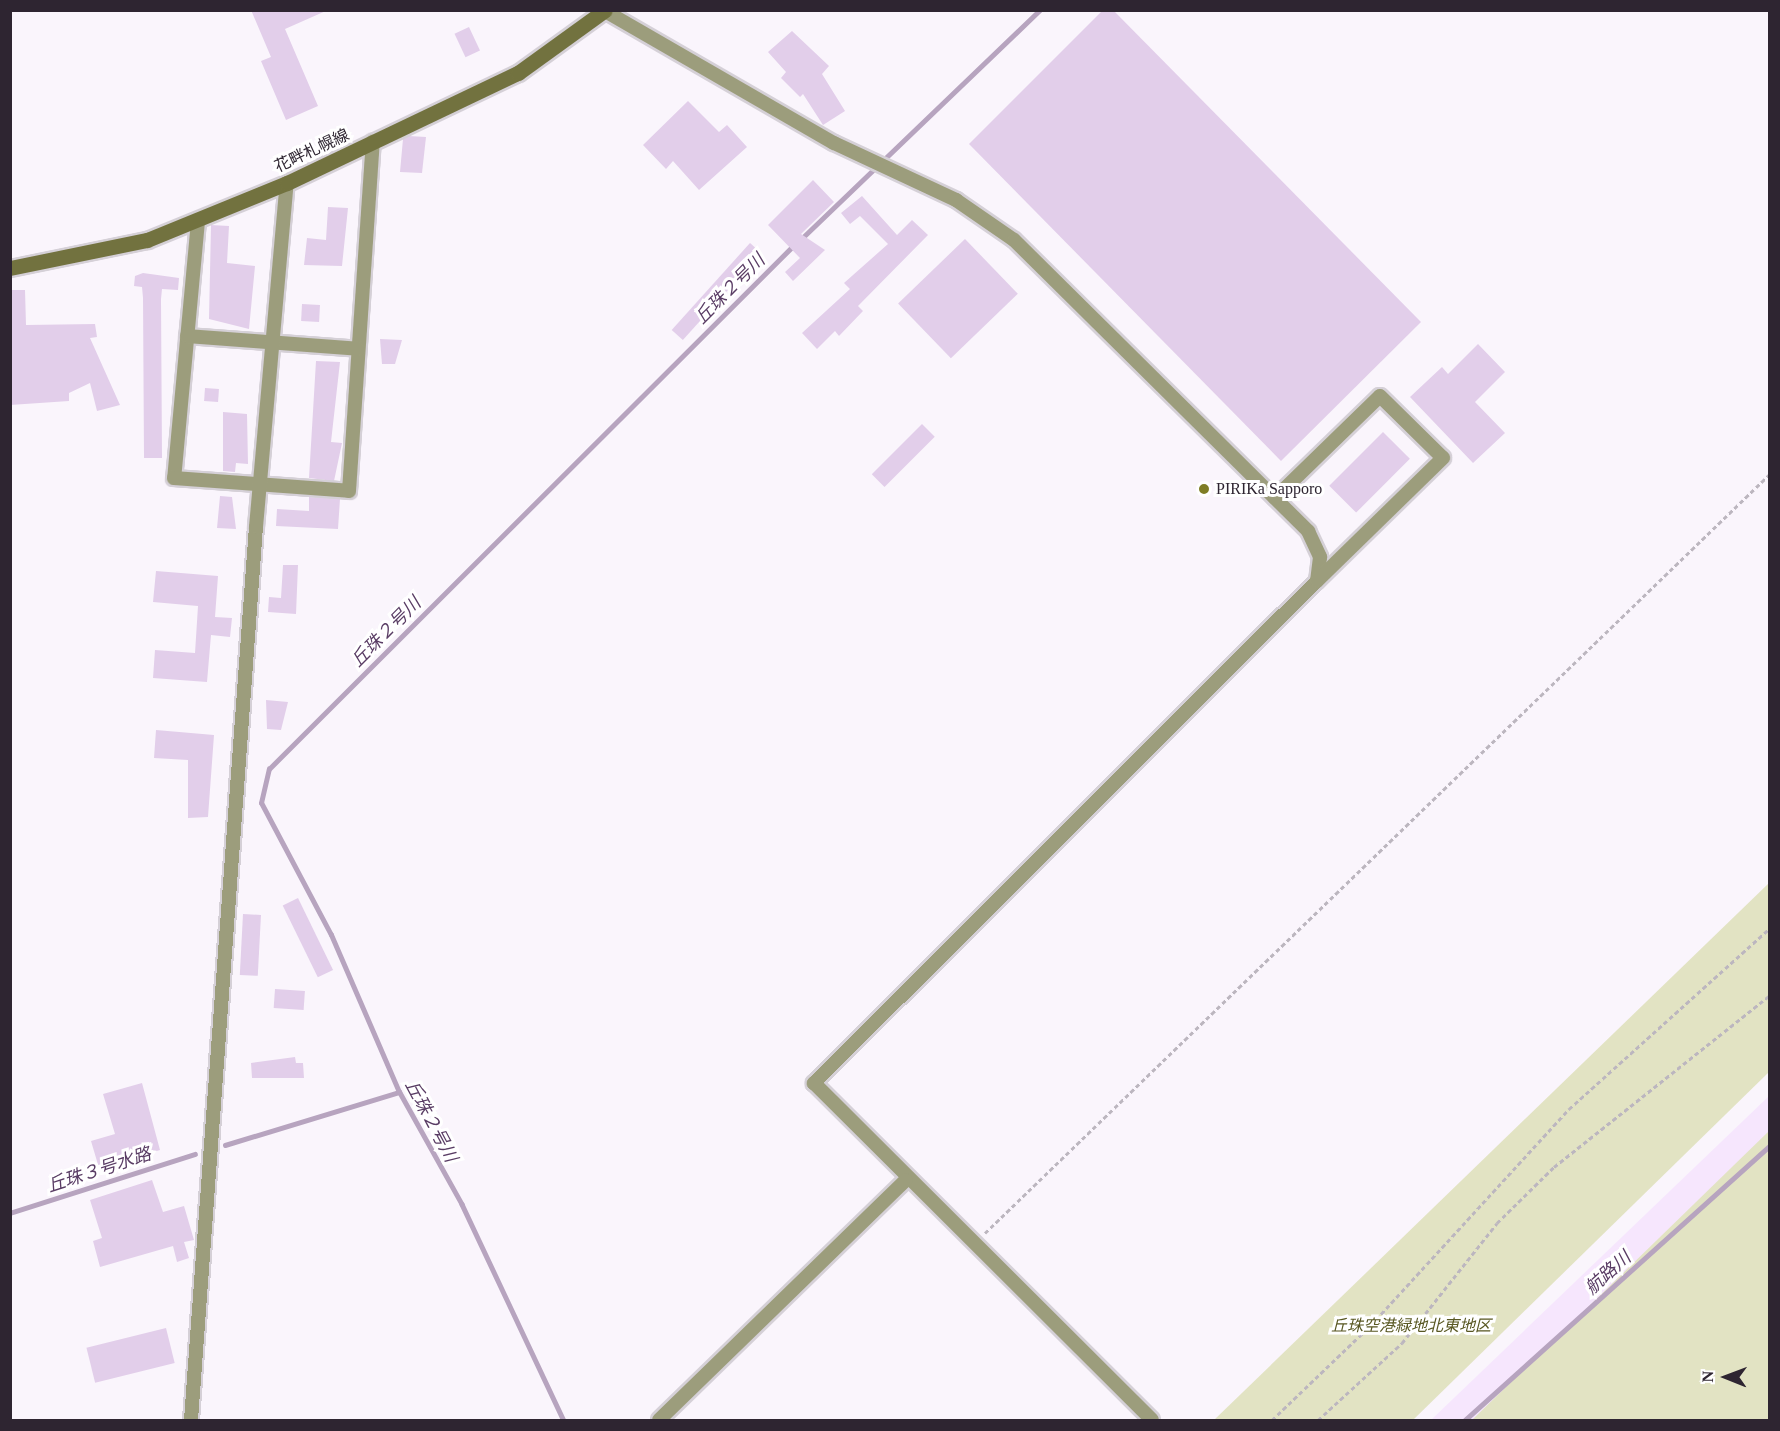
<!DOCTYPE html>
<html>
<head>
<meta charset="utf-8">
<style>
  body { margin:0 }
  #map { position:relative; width:1780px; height:1431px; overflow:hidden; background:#faf5fc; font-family:"Times New Roman","Noto Sans JP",serif }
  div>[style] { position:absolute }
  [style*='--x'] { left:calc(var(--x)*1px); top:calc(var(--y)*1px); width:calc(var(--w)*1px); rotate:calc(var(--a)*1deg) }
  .built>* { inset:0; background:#f6e6fd }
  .green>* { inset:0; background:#e2e3c3 }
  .stream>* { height:4.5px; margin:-2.25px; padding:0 2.25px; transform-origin:2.25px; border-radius:2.25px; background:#b7a4bf }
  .building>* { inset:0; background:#e2ceea; transform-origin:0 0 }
  .path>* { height:3px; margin-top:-1.5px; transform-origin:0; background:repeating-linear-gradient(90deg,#bcb6bf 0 4.5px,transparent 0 7.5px) }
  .roads { filter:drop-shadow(2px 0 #d5d0d7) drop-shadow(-2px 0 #d5d0d7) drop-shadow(0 2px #d5d0d7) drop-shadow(0 -2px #d5d0d7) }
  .street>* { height:14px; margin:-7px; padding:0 7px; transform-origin:7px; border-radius:7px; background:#9c9d7c }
  .secondary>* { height:15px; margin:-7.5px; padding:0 7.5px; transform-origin:7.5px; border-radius:7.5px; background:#72723f }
  .dots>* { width:16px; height:16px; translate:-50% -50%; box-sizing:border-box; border:3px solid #fff; border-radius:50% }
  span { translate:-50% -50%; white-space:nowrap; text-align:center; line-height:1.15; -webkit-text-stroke:6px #fff; paint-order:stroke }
  .street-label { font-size:16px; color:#2e2531 }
  .poi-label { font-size:16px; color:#2e2531 }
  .left { translate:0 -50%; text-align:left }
  .park-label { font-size:16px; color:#585722; font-style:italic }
  .water-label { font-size:18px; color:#593c64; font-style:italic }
  .frame { position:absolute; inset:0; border:12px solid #2e2531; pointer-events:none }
  .north { position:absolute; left:1696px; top:1347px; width:60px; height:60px; -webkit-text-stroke:4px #fff; paint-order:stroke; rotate:271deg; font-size:16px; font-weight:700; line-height:24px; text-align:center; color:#2e2531 }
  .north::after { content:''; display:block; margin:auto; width:21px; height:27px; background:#2e2531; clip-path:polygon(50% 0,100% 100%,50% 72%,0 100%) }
</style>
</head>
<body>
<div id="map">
  <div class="built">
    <i style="clip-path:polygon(1769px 1096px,1769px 1420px,1431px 1420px)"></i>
  </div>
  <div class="green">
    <i style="clip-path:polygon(1769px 883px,1769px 1072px,1413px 1420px,1214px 1420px)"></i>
    <i style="clip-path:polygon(1769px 1131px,1769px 1420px,1472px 1420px)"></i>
  </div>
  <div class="stream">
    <i style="--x:800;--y:240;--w:332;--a:-43.8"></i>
    <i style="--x:225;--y:1145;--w:182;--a:-16.9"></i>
    <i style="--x:10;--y:1213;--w:194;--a:-17.7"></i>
    <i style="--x:563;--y:1420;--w:238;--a:-115.2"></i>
    <i style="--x:462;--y:1205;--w:129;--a:-119.1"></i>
    <i style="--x:399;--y:1092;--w:171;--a:-113.4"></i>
    <i style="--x:331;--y:935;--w:149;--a:-117.9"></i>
    <i style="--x:261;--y:803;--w:35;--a:-77"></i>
    <i style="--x:269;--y:769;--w:742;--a:-44.95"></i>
    <i style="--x:1465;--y:1420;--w:411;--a:-42"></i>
  </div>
  <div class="building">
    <i style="clip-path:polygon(251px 10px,328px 10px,285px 29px,318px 106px,286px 120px,261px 61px,271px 57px)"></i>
    <i style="clip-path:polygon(1103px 10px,1113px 10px,1421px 322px,1281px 461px,969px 144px)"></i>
    <i style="left:469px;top:27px;width:26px;height:16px;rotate:65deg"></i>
    <i style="clip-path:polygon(792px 31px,829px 66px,822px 74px,845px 111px,823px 125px,803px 94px,800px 97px,781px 78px,786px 72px,768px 52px)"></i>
    <i style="clip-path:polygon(688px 101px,719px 132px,727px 125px,747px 147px,699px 190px,673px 161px,666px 169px,643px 145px)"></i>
    <i style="clip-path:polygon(409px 136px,426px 137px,422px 173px,400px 172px,403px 139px)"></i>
    <i style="clip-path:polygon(813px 180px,834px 202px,801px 234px,825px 250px,793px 281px,785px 272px,800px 258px,768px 225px)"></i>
    <i style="clip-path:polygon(862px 196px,897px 235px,912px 220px,928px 235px,858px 306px,863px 311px,839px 336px,835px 331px,817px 349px,802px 333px,850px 289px,844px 283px,888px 244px,860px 216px,850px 224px,841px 213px)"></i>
    <i style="clip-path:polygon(328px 207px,348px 208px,342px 266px,304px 265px,307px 238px,326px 240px)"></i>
    <i style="clip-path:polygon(211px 225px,229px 226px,227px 263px,255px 266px,249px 329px,209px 319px)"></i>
    <i style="left:965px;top:239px;width:76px;height:93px;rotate:46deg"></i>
    <i style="left:750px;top:243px;width:15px;height:117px;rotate:42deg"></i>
    <i style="clip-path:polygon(143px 273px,179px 278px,178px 290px,162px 289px,161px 299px,162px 458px,144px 458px,143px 298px,142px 287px,134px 286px,135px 276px)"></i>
    <i style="clip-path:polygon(10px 290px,25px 290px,26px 325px,95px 324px,97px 337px,90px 338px,120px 405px,97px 411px,90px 383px,69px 393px,69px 401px,10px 405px)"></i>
    <i style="left:302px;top:304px;width:18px;height:17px;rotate:3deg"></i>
    <i style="clip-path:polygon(380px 339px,402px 340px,395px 364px,382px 364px)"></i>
    <i style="clip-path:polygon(1478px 344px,1505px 372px,1475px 402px,1505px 433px,1473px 463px,1410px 397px,1442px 367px,1448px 374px)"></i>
    <i style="clip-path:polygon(316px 361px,340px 362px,331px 442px,342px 443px,334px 481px,309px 478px)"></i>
    <i style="left:205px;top:388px;width:14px;height:13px;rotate:4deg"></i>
    <i style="clip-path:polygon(223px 412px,247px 414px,248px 464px,236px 463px,235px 472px,223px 471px)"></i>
    <i style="left:922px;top:424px;width:18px;height:71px;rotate:45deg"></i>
    <i style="left:1383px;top:432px;width:38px;height:76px;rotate:45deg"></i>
    <i style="clip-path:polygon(220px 496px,232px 497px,236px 529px,217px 528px)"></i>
    <i style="clip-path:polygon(309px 497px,340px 499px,338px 529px,276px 526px,277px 509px,309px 511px)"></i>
    <i style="clip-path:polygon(283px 565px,298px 565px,296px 614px,268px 612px,269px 597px,281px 598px)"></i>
    <i style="clip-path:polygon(156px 571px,218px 576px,215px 617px,232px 618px,230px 637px,211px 635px,207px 682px,153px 678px,155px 650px,195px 653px,198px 606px,153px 602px)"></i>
    <i style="clip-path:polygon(266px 700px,288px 702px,281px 730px,267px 729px)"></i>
    <i style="clip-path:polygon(156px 730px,214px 735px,208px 817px,188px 818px,188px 760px,154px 758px)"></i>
    <i style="left:298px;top:898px;width:80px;height:17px;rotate:64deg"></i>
    <i style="left:243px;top:914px;width:18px;height:61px;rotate:3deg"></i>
    <i style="left:275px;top:989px;width:30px;height:19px;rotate:4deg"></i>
    <i style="clip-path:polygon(295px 1057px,296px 1063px,303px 1063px,304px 1078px,252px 1078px,251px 1063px)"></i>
    <i style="clip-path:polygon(142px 1083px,160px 1150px,99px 1168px,91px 1141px,115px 1134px,103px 1094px)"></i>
    <i style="clip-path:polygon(152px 1180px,163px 1212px,184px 1206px,194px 1240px,184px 1242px,189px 1258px,177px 1262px,173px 1246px,100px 1267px,93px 1241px,102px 1238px,90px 1200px)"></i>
    <i style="left:166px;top:1328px;width:36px;height:82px;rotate:76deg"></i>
  </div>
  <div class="path">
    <i style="--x:985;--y:1233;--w:1092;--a:-44.04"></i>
    <i style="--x:1272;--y:1420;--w:137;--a:-43.8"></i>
    <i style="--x:1371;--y:1325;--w:293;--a:-47.5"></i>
    <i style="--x:1569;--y:1109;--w:270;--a:-42"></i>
    <i style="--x:1318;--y:1420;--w:114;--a:-42.5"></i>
    <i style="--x:1402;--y:1343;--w:153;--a:-51.6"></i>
    <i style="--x:1497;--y:1223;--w:80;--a:-44.5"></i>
    <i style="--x:1554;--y:1167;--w:276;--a:-38.5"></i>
  </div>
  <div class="roads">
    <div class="street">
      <i style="--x:605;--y:11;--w:264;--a:30"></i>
      <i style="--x:834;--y:143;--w:135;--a:25"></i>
      <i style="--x:956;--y:200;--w:70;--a:34.6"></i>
      <i style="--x:1014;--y:240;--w:414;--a:44.7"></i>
      <i style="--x:1308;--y:531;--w:29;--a:65"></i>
      <i style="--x:1320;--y:557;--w:24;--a:97"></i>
      <i style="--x:1317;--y:581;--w:711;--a:135.06"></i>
      <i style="--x:814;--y:1083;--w:477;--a:44.9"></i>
      <i style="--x:198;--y:221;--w:258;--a:95.3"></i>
      <i style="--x:174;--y:478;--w:175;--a:4.2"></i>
      <i style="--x:349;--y:491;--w:350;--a:-86.1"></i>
      <i style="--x:187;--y:336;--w:171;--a:4.3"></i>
      <i style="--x:1275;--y:498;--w:146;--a:-44.2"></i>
      <i style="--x:1380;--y:396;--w:88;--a:44.5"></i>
      <i style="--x:1443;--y:458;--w:176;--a:135.7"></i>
      <i style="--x:191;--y:1420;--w:895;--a:-85.84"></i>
      <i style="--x:256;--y:527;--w:345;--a:-84.9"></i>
      <i style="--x:659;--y:1420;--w:344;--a:-44.2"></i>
    </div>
    <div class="secondary">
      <i style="--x:10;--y:268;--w:140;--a:-11.6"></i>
      <i style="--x:147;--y:240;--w:151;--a:-22.2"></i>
      <i style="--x:287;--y:183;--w:256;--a:-25.5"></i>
      <i style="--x:518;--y:73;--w:107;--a:-35.9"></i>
    </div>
  </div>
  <div class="dots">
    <i style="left:1204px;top:489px;background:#7f7d25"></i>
  </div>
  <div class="street-label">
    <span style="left:312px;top:151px;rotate:-25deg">花畔札幌線</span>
  </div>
  <div class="poi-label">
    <span class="left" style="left:1216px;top:489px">PIRIKa Sapporo</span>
  </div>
  <div class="park-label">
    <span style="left:1411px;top:1326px">丘珠空港緑地北東地区</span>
  </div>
  <div class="water-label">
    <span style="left:730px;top:289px;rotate:-45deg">丘珠２号川</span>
    <span style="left:386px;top:632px;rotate:-45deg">丘珠２号川</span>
    <span style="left:431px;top:1121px;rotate:62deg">丘珠２号川</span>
    <span style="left:99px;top:1170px;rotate:-18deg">丘珠３号水路</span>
    <span style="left:1608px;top:1273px;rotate:-42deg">航路川</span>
  </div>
  <div class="frame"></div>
  <div class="north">N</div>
</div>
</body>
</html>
